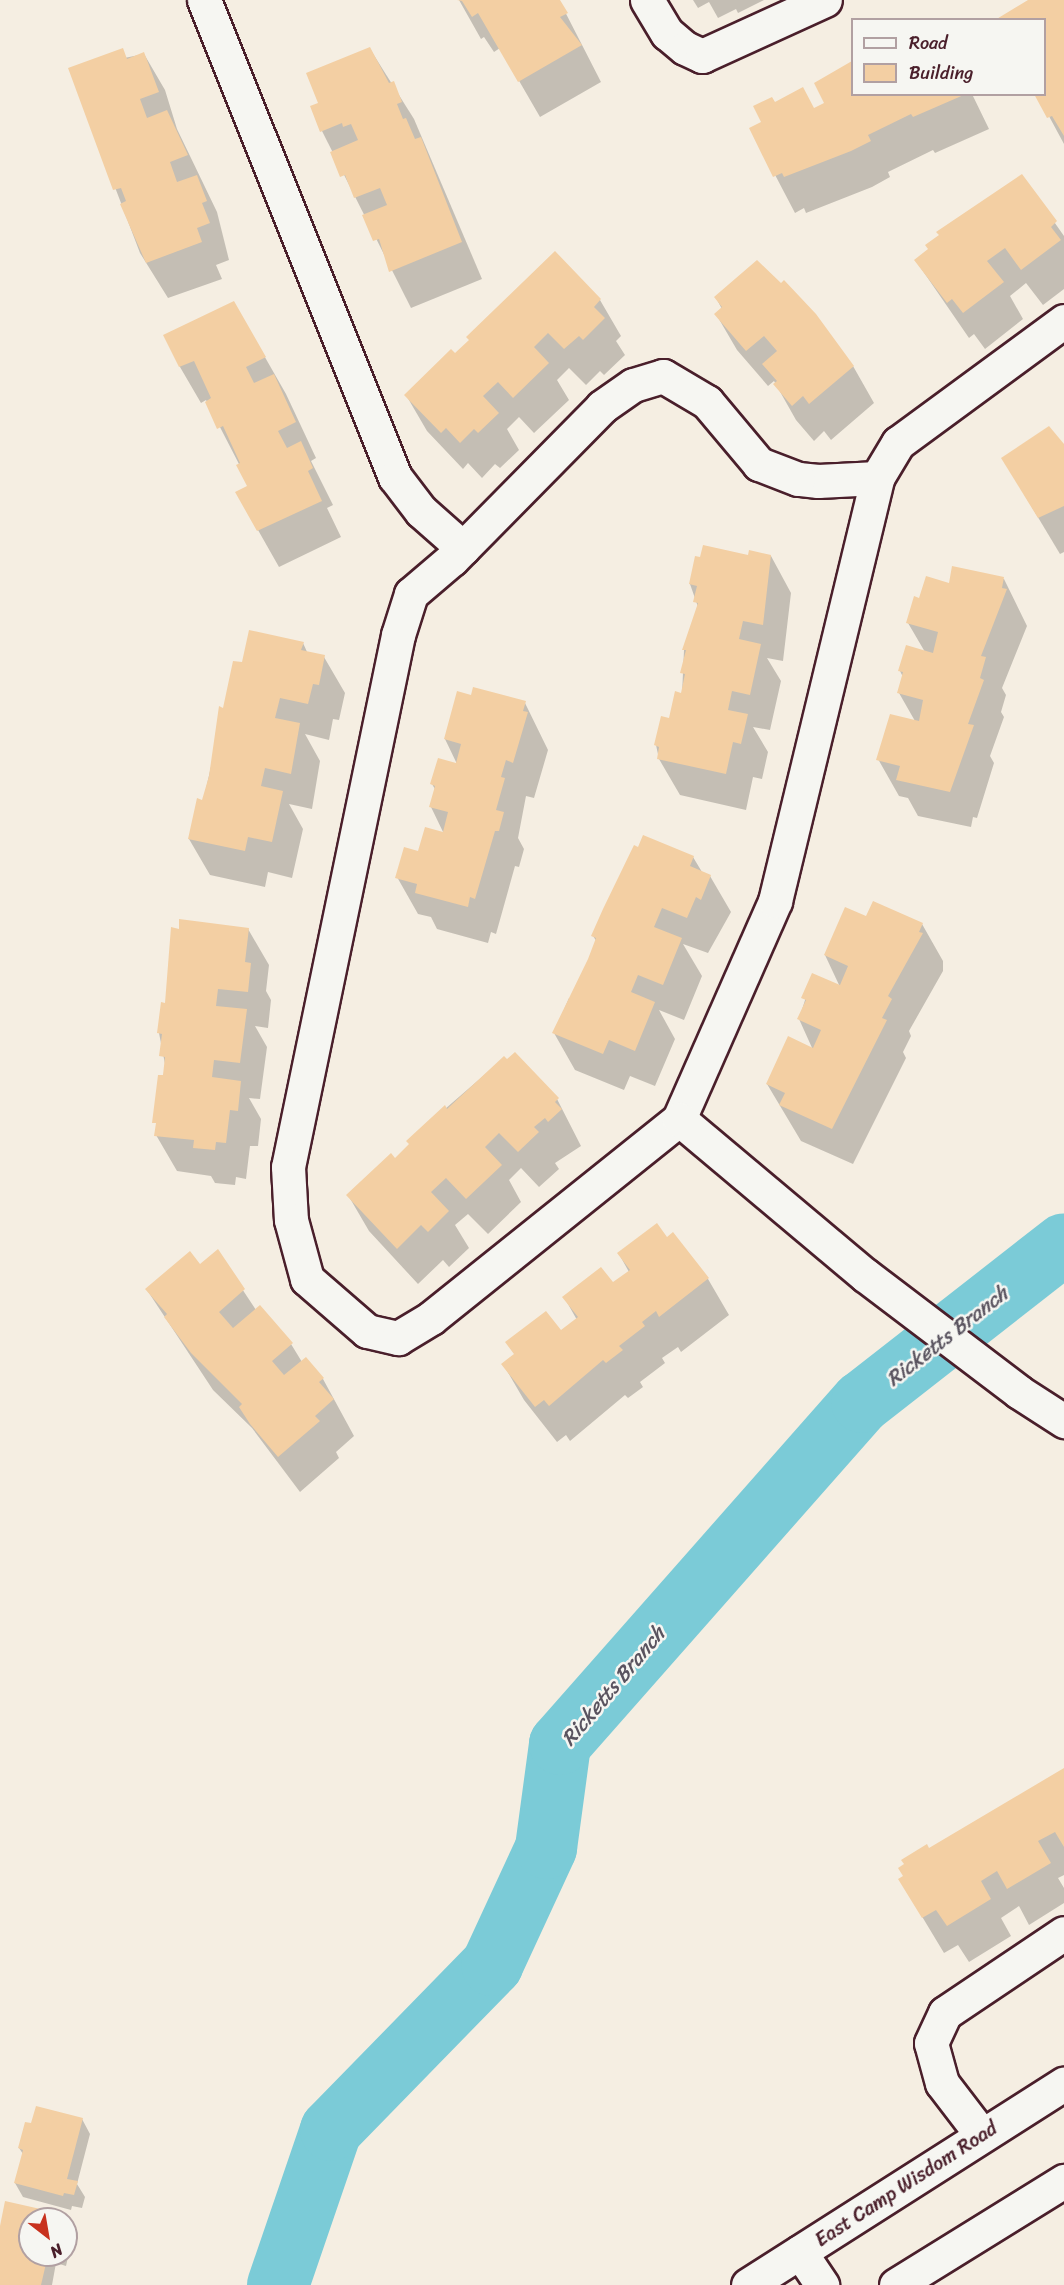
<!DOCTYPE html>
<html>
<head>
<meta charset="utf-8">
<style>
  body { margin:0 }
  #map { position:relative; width:1064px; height:2285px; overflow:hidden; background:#f5eee2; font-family:Sriracha,sans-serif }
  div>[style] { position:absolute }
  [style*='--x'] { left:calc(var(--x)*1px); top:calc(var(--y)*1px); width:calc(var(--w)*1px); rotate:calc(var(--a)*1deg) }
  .shadow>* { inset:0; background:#0003 }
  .river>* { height:62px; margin:-31px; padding:0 31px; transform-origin:31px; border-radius:31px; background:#7bcbd7 }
  .building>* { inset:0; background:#f3cfa3 }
  .roads { filter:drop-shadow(2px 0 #4a1f2b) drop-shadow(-2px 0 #4a1f2b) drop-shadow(0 2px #4a1f2b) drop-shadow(0 -2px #4a1f2b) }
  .minor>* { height:33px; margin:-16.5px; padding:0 16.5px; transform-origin:16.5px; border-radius:16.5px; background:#f6f6f2 }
  .major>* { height:33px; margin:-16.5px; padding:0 16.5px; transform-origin:16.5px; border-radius:16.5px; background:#f6f6f2 }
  span { translate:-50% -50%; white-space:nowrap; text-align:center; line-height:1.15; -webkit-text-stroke:5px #f6f6f2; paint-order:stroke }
  .street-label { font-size:20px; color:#4a1f2b }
  .water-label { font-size:21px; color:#59535f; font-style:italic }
  .legend { position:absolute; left:851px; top:18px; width:195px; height:78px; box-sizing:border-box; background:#f6f6f2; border:2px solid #b1a0a2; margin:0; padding:8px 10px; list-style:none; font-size:18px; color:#4a1f2b }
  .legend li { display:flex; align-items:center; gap:12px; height:30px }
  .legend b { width:30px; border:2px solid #b1a0a2 }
  .north { position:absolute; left:18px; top:2207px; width:60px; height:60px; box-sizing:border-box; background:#f6f6f2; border:2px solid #b1a0a2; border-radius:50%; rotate:149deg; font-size:16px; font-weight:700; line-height:24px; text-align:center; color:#4a1f2b }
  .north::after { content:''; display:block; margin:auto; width:21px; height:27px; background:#c8321e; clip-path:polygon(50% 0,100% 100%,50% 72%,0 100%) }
</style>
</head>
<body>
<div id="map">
  <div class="shadow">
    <i style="clip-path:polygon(459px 0,559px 0,601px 82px,540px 117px,500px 48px,494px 52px,484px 37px,481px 39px)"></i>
    <i style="clip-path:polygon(693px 0,764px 0,738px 13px,736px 9px,718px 18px,709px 2px,698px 8px)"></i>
    <i style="clip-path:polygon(1031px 0,1064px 0,1064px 144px,1037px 94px,1044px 94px,1044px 20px)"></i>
    <i style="clip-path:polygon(370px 49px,414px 119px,482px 279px,411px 308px,322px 131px,319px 104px)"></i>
    <i style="clip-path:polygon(144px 54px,165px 90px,177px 129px,217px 212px,229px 260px,216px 265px,222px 279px,168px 298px,140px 253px,70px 69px)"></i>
    <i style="clip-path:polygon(852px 63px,852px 94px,972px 94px,989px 129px,935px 153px,933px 150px,888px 172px,890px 177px,872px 187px,806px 213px,804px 208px,795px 213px,751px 129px,763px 123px,775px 104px,815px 110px,826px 104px,816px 84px)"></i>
    <i style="clip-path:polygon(1022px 176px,1064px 236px,1064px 289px,1043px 305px,1026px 283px,1010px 296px,1023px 319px,985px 349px,974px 334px,969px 338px,916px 261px)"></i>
    <i style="clip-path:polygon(555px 253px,600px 300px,621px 336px,616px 341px,625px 355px,604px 375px,600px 371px,586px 385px,569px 368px,557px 380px,569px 400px,534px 433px,519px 417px,507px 429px,519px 450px,500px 468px,495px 464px,482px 478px,468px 463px,463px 469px,427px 431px,406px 395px,455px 355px)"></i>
    <i style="clip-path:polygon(716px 298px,853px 366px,874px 403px,831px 440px,824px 431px,814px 441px,796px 420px,774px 381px,768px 386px,737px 350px,716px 314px,722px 309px)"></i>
    <i style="clip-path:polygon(234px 303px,286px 394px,316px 458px,311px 461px,333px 505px,327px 508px,341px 537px,279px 567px,237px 493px,249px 487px,239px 464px,206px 400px,201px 403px,180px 367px,165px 335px)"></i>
    <i style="clip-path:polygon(1064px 446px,1064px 552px,1060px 554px,1024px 494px)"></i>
    <i style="clip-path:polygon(771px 556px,791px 593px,783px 661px,767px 658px,781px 681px,770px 730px,753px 727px,768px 752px,762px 779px,753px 777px,746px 810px,680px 795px,659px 759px,656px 745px,682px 695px,684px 650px,698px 607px,690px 584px,749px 557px)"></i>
    <i style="clip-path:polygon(1004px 579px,1027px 626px,1002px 688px,1006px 695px,1001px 712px,1004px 717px,990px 756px,994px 763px,977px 818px,973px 817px,971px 827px,918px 816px,908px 798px,899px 796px,878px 759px,915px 721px,899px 693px,903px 677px,900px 671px,925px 652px,908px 623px,920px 600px,950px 585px)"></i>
    <i style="clip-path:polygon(303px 643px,308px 654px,324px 657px,345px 693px,339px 720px,333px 719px,329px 740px,305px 734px,320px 761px,312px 809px,289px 804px,303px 829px,292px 878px,268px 872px,265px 887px,210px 875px,189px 839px,203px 802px,224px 709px,243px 664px)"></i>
    <i style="clip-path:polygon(472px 697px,525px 703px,548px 750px,534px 798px,526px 796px,518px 838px,524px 849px,519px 867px,515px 866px,496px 934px,491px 932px,488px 943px,437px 929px,431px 917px,418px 914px,397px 877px,444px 834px,431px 807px,436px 791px,432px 784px,457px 764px,445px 739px)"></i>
    <i style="clip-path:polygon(693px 857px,702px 872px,710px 876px,731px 912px,708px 953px,683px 944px,702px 976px,684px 1020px,659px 1010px,675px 1039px,655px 1086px,630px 1076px,624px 1090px,575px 1070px,554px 1033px,569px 998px,573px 999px,597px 942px,593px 936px)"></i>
    <i style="clip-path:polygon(867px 917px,922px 924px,943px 961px,943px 971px,909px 1031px,911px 1036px,903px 1052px,906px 1058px,853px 1164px,801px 1141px,767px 1084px,813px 1050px,799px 1019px,813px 975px,840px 987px,825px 955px)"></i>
    <i style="clip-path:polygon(248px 929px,269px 965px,266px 991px,271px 1000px,268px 1028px,255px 1026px,267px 1047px,260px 1099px,249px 1098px,261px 1119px,258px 1146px,250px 1146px,246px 1179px,236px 1177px,235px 1185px,215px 1183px,211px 1176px,177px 1171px,156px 1135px,165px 1064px,159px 1033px,167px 1005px)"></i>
    <i style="clip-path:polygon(504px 1058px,557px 1099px,581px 1146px,555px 1163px,559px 1169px,539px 1187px,521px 1168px,509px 1180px,521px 1202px,488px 1234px,468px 1214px,455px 1225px,469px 1248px,449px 1267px,443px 1260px,418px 1284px,369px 1231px,348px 1195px,395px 1160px,410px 1145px,408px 1141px)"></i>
    <i style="clip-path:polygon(667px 1239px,708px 1279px,729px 1315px,681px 1352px,678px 1347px,662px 1358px,665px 1363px,640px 1382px,643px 1387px,628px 1398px,625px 1395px,570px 1441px,566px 1435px,557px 1442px,524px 1400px,503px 1364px,515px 1355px,507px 1343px,561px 1332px,577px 1320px,564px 1297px,613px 1285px,629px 1272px,619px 1254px)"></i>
    <i style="clip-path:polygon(217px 1251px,256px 1310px,291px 1344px,302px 1362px,306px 1359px,323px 1379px,354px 1436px,336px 1452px,339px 1458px,300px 1492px,252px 1428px,213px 1390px,147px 1290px,200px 1266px)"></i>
    <i style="clip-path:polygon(1064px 1770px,1064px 1875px,1058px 1878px,1064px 1888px,1064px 1903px,1029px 1925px,1019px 1906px,1001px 1918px,1011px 1936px,969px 1962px,958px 1945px,944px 1953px,900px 1880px,929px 1850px)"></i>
    <i style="clip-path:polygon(82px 2119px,90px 2134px,77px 2184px,85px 2197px,82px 2208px,72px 2206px,71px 2210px,23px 2197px,15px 2183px,23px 2154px,19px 2148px)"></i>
    <i style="clip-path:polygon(evenodd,6px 2203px,66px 2216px,74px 2231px,66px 2266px,56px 2263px,52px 2285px,0 2285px,0 2232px,6px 2203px,30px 2219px,66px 2219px,66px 2255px,30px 2255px,30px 2219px)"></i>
  </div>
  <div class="river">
    <i style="--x:278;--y:2285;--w:164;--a:-71.1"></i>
    <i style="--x:331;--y:2130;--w:231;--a:-45.7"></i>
    <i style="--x:492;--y:1965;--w:129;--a:-65.2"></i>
    <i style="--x:546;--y:1848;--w:105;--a:-82.3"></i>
    <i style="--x:560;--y:1744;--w:456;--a:-48.6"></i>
    <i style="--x:862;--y:1402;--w:256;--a:-38"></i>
  </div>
  <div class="building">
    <i style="clip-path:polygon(457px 0,560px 0,568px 13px,560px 17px,582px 45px,518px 82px,478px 13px,472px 17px,462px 1px)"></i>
    <i style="clip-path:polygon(1028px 0,1064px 0,1064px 136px,1052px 116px,1047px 118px,1034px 94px,1044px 94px,1044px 20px,995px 20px)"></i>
    <i style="clip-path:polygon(370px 47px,389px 83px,394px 81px,402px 102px,397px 104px,403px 119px,406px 118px,415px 139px,421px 137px,462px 242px,389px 272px,379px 239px,373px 241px,362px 215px,387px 205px,380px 188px,354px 198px,345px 175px,340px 177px,330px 152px,358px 140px,351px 124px,343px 127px,342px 123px,320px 132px,310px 106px,318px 103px,306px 73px)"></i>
    <i style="clip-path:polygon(123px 48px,127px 59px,144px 52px,159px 92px,140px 99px,147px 118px,167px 110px,188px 155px,170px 162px,177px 182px,197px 175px,207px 201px,202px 203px,210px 223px,197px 228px,202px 242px,146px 263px,120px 204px,126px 201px,121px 188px,113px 190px,68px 68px)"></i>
    <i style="clip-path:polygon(852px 61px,852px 94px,966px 94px,913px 117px,911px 114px,868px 135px,871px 141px,851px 151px,784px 177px,782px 173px,773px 177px,749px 128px,761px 122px,753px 106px,772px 97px,775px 102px,803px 87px,814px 108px,824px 103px,814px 83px)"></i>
    <i style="clip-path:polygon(1022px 174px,1057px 221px,1051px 227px,1061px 240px,1021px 270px,1005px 248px,987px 261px,1004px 282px,963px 313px,952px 299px,947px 303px,914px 260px,928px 249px,925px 245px,939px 235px,936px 232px)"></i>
    <i style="clip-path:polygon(555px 251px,601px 299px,594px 307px,605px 318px,583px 340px,579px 336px,564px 349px,548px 333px,534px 347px,549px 363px,513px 398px,498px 382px,483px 396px,499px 413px,478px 433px,474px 429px,460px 443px,446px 428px,441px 433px,404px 395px,451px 349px,455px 353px,469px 340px,466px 337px)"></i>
    <i style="clip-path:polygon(757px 260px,781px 283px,784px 280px,816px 314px,854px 366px,809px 404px,803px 396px,792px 406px,773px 384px,777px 381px,762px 364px,777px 351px,764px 336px,746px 351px,714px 314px,722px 307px,714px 297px)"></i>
    <i style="clip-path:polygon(234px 301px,266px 357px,246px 367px,254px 383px,274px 374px,296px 422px,278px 431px,287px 448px,301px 441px,313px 468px,308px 471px,322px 501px,257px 531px,235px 492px,247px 486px,236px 465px,240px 463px,223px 426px,217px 429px,205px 402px,211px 398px,194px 361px,179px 367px,163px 335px)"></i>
    <i style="clip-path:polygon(1049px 426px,1064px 444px,1064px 506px,1038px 518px,1001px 458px)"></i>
    <i style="clip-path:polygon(703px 545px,748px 555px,749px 550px,771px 555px,763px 625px,743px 621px,739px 639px,761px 644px,750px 695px,732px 691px,728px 710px,748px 714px,741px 744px,733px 742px,726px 774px,657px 759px,659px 747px,654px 745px,661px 716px,669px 718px,675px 691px,681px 693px,685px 674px,680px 673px,686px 650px,682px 650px,698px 603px,693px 602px,697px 586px,689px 584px,695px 556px,700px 557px)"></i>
    <i style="clip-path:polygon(952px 566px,1004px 577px,1002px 588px,1007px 589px,981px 656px,986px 657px,980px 678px,984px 680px,968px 724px,974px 725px,950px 792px,896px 780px,900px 766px,876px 760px,890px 714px,919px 721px,923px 700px,897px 693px,903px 672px,898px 671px,906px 645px,933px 653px,938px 632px,906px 623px,914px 596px,919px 598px,926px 576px,949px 583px)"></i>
    <i style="clip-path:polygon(249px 630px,304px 642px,301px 650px,325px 655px,319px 685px,313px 684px,308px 704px,280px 698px,275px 718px,300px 723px,291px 774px,265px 768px,261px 786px,283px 791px,272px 842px,248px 837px,245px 851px,188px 839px,197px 798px,202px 800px,209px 776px,219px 706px,223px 708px,233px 661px,242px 662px)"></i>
    <i style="clip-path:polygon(473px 687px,526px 701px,523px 711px,528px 712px,513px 763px,506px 760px,501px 777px,505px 778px,496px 810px,504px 812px,499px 831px,495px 831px,475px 899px,470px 897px,468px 907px,415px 893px,417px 884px,395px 878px,404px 847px,418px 851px,425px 827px,443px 832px,448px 812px,429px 807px,435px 786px,430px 784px,438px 758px,456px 763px,461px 744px,444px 739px,457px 691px,471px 695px)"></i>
    <i style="clip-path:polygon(643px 835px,694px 856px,690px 866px,711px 875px,701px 900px,696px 897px,687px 918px,662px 908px,654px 927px,682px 938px,663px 985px,638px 975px,631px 992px,655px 1002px,635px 1051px,609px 1040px,603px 1054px,552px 1033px,588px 959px,596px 938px,591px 936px,603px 909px,634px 845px,638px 847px)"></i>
    <i style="clip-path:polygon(873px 901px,923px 923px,919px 932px,923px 933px,888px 996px,892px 999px,882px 1018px,887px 1020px,832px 1129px,779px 1105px,785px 1093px,766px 1084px,788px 1036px,813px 1048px,821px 1030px,797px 1019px,806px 1000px,801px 998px,812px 973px,840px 985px,848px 966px,824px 955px,845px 907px,866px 916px)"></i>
    <i style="clip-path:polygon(179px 919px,249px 928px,245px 962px,251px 963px,248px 992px,218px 989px,216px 1006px,247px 1009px,240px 1063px,214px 1060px,212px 1077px,241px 1081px,238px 1111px,230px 1110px,226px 1143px,216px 1142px,215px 1150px,193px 1148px,194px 1140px,154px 1136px,156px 1123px,152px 1123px,158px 1075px,163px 1075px,165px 1057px,159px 1056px,162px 1034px,157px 1033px,161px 1002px,165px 1003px,171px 927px,179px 929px)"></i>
    <i style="clip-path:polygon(515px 1052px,559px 1098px,555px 1102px,562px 1109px,548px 1122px,545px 1118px,534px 1127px,539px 1132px,518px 1152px,499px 1133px,485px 1147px,502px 1165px,466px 1199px,446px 1178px,431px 1192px,449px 1211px,428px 1232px,421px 1225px,397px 1249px,346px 1195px,391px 1153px,395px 1158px,409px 1144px,406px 1141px,445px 1105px,447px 1109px,504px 1056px,507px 1059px)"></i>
    <i style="clip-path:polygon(657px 1223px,667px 1237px,673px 1232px,709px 1278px,659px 1317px,656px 1311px,642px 1322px,645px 1326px,619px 1346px,623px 1350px,606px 1363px,603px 1360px,549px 1406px,544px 1400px,535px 1407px,501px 1364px,514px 1354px,505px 1342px,546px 1311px,561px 1330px,578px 1317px,562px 1297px,601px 1267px,613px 1282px,630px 1270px,617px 1253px)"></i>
    <i style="clip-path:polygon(218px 1249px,245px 1289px,219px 1312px,233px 1328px,260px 1305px,293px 1343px,272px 1361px,284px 1375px,306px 1357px,324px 1378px,319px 1382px,334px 1399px,315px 1416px,320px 1421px,278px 1457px,250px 1424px,239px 1407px,242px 1404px,191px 1353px,164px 1317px,167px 1314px,145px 1289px,190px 1251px,200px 1264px)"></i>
    <i style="clip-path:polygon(1064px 1768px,1064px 1847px,1055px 1832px,1038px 1841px,1051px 1863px,1007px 1889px,997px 1871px,981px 1881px,991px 1899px,947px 1926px,936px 1910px,922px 1918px,898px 1879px,903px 1876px,898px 1868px,904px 1864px,901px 1860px,927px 1844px,929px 1848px)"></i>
    <i style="clip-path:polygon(36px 2106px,83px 2118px,67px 2179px,78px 2181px,74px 2195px,64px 2193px,63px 2196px,14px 2183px,23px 2150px,18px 2148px,25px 2122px,31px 2123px)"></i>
    <i style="clip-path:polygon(5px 2201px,67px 2215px,66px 2219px,30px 2219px,30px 2255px,48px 2255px,41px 2285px,0 2285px,0 2226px)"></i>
  </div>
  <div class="roads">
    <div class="minor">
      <i style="--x:204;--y:0;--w:514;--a:68.18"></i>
      <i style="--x:395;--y:477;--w:43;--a:52.6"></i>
      <i style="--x:421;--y:511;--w:56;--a:41.4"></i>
      <i style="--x:647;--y:0;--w:39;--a:59"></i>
      <i style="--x:667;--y:33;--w:23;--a:40"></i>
      <i style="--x:685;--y:48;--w:19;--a:25"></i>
      <i style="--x:702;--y:56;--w:135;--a:-24.5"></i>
      <i style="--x:877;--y:478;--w:59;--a:177.1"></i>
      <i style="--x:818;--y:481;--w:20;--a:-174"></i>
      <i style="--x:798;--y:479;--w:42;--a:-159"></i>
      <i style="--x:759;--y:464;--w:81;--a:-130"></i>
      <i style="--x:707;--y:402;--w:51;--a:-149.4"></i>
      <i style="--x:663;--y:376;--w:31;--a:163"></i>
      <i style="--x:633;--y:385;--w:38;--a:145"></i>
      <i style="--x:602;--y:407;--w:214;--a:134.6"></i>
      <i style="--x:452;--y:559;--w:54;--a:139.5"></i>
      <i style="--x:411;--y:594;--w:43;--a:107.6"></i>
      <i style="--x:398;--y:635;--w:543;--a:101.68"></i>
      <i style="--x:288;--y:1167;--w:53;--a:86.8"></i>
      <i style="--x:291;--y:1220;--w:61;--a:74.8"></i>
      <i style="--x:307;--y:1279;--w:79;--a:40.9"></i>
      <i style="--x:367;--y:1331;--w:32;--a:13"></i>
      <i style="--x:398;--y:1338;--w:39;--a:-31"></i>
      <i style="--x:431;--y:1318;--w:318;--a:-38.7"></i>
      <i style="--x:679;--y:1119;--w:238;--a:-66.2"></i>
      <i style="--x:775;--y:901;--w:435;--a:-76.4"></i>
      <i style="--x:877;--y:478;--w:41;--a:-59"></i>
      <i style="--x:898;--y:443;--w:206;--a:-36.3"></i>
      <i style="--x:679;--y:1119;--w:243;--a:40"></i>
      <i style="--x:865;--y:1275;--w:193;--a:37.2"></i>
      <i style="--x:1019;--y:1392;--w:54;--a:32.8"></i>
      <i style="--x:981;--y:2134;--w:64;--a:-127.4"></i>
      <i style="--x:942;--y:2083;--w:41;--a:-105.4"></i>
      <i style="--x:931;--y:2043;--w:33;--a:-65"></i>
      <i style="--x:945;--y:2013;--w:143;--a:-33.9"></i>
    </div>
    <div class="major">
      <i style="--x:800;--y:2252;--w:40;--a:56"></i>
      <i style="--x:748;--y:2285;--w:375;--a:-32.5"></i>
      <i style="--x:896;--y:2285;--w:198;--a:-31.8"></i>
    </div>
  </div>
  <div class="street-label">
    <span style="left:906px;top:2184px;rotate:-33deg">East Camp Wisdom Road</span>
  </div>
  <div class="water-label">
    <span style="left:947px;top:1336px;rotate:-38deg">Ricketts Branch</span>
    <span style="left:613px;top:1686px;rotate:-50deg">Ricketts Branch</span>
  </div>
  <ul class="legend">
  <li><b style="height:8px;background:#f6f6f2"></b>Road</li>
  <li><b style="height:16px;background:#f3cfa3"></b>Building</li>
  </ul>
  <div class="north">N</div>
</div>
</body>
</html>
